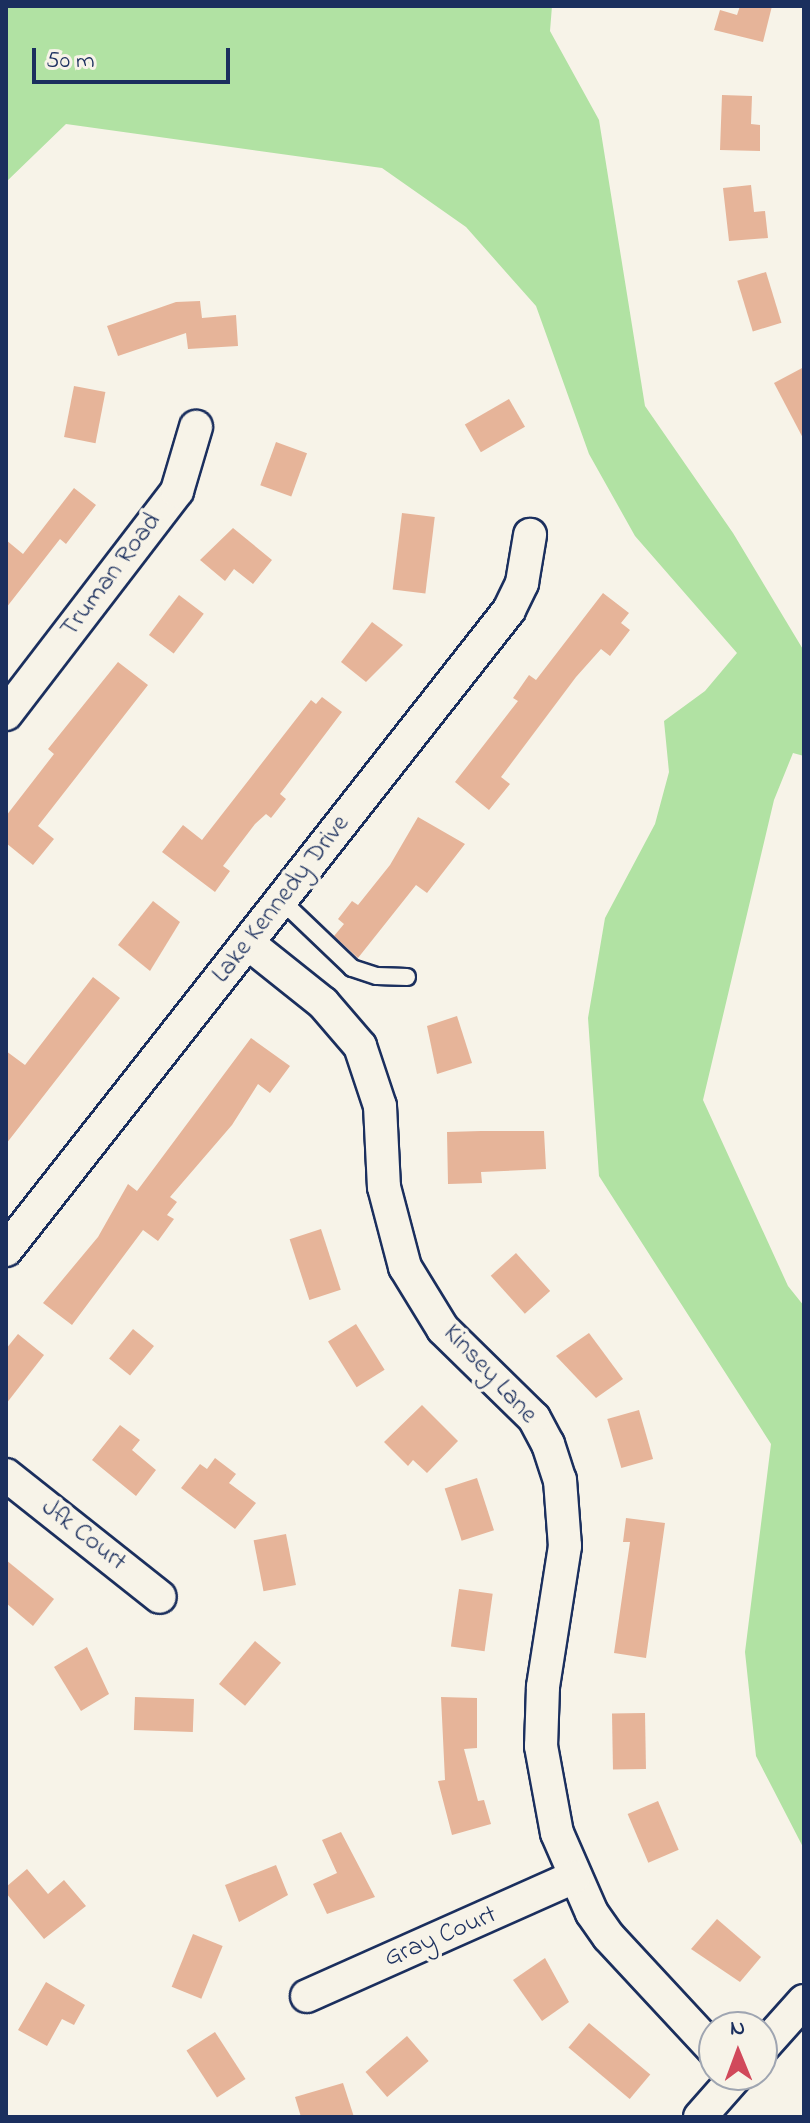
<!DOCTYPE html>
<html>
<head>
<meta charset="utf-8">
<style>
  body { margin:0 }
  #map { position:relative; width:810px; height:2123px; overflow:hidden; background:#f7f3e8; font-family:"Indie Flower",sans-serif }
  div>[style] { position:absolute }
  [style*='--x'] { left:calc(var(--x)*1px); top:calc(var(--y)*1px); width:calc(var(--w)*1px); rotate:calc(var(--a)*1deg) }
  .green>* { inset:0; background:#b1e2a3 }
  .building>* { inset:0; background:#e6b499; transform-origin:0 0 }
  .roads { filter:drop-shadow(2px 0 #1b2f5e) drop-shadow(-2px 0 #1b2f5e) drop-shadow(0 2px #1b2f5e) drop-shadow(0 -2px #1b2f5e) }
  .service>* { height:16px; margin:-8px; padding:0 8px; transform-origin:8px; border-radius:8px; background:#f7f3e8 }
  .minor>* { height:32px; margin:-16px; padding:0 16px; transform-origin:16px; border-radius:16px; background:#f7f3e8 }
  span { translate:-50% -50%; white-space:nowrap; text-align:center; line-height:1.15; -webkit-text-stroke:7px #f7f3e8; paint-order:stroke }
  .street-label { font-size:26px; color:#1b2f5e }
  .frame { position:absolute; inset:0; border:8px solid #1b2f5e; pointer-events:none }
  .north { position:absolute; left:698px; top:2011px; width:80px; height:80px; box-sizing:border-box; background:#f7f3e8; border:2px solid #9fa5b1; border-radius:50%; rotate:359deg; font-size:22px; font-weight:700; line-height:32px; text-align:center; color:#1b2f5e }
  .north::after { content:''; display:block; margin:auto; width:28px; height:36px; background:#d1495b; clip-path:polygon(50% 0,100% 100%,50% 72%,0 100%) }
  .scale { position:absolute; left:32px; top:48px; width:198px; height:36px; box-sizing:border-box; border:4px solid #1b2f5e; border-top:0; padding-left:10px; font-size:24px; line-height:28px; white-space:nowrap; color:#1b2f5e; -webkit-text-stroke:6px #f7f3e8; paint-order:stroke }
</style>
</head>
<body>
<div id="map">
  <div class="green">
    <i style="clip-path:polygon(6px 6px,552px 6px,550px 31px,599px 120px,645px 406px,733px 533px,804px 651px,804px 756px,793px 753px,774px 800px,703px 1100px,788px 1286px,804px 1306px,804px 1849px,756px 1756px,745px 1652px,771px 1444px,599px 1176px,588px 1018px,605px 918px,655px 824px,669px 772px,664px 721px,705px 691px,737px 653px,635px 536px,589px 454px,536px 306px,466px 227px,382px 168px,66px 124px,6px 182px)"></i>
  </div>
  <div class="building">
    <i style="clip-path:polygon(740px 6px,772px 6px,763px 42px,714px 30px,720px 10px,737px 15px)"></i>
    <i style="clip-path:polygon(722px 95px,752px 96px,751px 124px,760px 125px,760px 151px,720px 150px)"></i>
    <i style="clip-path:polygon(751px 185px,754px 212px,765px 211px,768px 238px,729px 241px,723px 188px)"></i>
    <i style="left:766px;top:272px;width:53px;height:30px;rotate:73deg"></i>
    <i style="clip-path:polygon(200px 301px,202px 318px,236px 315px,238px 346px,188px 349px,186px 333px,118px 356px,107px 326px,176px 302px)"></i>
    <i style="clip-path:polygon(804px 367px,804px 440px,774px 383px)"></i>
    <i style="left:74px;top:386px;width:32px;height:52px;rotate:11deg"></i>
    <i style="left:509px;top:399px;width:32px;height:51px;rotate:60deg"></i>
    <i style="left:276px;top:442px;width:33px;height:46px;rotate:20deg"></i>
    <i style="clip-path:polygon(74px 488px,96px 505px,66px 544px,60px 539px,6px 608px,6px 540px,23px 554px)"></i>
    <i style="left:402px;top:513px;width:33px;height:77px;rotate:7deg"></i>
    <i style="clip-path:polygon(233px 528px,272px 560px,253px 584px,234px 569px,225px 581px,200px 560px)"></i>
    <i style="clip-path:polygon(603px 593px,629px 613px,621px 623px,630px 630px,610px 656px,601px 649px,576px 677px,501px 777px,510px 784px,489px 810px,455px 782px,518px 701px,513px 698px,529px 675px,536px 680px)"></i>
    <i style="left:179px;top:595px;width:31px;height:50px;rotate:37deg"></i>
    <i style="clip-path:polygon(372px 622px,403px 645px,366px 682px,341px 662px)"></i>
    <i style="clip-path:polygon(118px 662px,148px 685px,38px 826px,54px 839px,33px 865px,6px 843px,6px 816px,54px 754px,48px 749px)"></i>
    <i style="clip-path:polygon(322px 697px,342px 712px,280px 794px,286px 799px,271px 818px,266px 814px,255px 824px,223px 866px,230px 871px,215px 892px,162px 852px,183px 825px,202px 840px,311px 700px,316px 704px)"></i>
    <i style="clip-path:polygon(418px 817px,465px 844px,427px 893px,416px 885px,358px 958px,334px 936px,344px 924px,338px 919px,352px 901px,358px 905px,390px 865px)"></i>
    <i style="clip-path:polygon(153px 901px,180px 922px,150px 971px,118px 945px)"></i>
    <i style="clip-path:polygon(93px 977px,120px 998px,6px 1144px,6px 1051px,25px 1065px)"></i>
    <i style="clip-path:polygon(457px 1016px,472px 1063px,437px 1074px,427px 1026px)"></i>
    <i style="clip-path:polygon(251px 1038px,290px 1066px,270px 1093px,258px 1084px,232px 1125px,170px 1197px,177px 1202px,167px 1215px,174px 1219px,158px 1241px,143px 1230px,72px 1325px,43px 1303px,98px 1237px,128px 1184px,137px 1191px)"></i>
    <i style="clip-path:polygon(481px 1131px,544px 1131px,546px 1169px,481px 1172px,482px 1183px,448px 1184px,447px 1132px)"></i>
    <i style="left:321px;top:1229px;width:64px;height:33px;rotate:72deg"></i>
    <i style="left:516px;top:1253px;width:51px;height:34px;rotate:48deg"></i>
    <i style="left:356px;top:1324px;width:54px;height:33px;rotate:58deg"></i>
    <i style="left:133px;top:1329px;width:27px;height:38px;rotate:39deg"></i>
    <i style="clip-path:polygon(589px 1333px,623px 1379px,596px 1398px,556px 1356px)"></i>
    <i style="clip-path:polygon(18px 1334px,44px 1355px,6px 1404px,6px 1349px)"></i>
    <i style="clip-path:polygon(422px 1405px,458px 1441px,427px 1473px,413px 1460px,408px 1466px,384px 1442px)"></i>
    <i style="left:639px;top:1410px;width:51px;height:33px;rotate:74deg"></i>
    <i style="clip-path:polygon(120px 1425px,140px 1440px,132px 1450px,156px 1470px,136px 1496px,92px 1460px)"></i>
    <i style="clip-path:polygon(215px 1458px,236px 1474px,229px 1483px,256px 1503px,235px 1529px,181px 1488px,200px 1464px,207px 1469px)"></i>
    <i style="left:477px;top:1478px;width:55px;height:34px;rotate:72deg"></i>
    <i style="clip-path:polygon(626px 1518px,665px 1523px,646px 1658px,614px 1653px,630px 1542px,623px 1542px)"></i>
    <i style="left:286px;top:1534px;width:52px;height:33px;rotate:79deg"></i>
    <i style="clip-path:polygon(6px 1560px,54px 1599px,33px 1626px,6px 1603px)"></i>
    <i style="left:459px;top:1589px;width:34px;height:58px;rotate:8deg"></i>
    <i style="left:255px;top:1641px;width:34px;height:56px;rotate:40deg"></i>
    <i style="clip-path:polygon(87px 1647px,109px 1694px,81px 1711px,54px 1667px)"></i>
    <i style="left:135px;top:1697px;width:59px;height:33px;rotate:2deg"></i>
    <i style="clip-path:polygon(441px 1697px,477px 1698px,477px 1748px,464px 1749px,478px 1801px,484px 1800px,491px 1824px,452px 1835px,438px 1781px,445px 1780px)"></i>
    <i style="left:645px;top:1713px;width:56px;height:33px;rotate:89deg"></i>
    <i style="left:658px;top:1801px;width:53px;height:33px;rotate:67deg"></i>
    <i style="clip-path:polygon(341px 1832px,375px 1897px,327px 1914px,313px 1884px,337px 1873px,322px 1840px)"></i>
    <i style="clip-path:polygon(276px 1865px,288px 1895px,239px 1922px,225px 1885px)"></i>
    <i style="clip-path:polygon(27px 1869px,48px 1894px,64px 1880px,86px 1906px,44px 1939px,6px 1893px,6px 1887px)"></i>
    <i style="clip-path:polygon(717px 1919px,761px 1957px,740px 1982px,691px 1949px)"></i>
    <i style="left:193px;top:1934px;width:32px;height:57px;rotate:22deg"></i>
    <i style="clip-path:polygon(545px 1958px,569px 2002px,542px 2021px,513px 1980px)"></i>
    <i style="clip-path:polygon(46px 1982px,85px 2005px,74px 2025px,62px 2019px,47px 2046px,18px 2030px)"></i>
    <i style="left:589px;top:2023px;width:80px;height:32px;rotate:40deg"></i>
    <i style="left:215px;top:2032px;width:56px;height:34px;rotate:57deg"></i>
    <i style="left:407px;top:2036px;width:33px;height:55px;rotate:49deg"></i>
    <i style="clip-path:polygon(343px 2083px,354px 2117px,301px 2117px,295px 2097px)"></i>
  </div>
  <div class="roads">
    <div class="service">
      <i style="--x:282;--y:901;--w:97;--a:43.7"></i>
      <i style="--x:352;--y:968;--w:26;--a:18"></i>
      <i style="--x:377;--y:976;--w:30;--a:2"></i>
    </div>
    <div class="minor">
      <i style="--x:6;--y:714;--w:281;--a:-52.5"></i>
      <i style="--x:177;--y:491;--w:67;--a:-73.5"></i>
      <i style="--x:249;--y:944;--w:95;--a:38.6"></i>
      <i style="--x:323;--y:1003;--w:57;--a:49.3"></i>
      <i style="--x:360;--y:1046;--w:63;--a:71.6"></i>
      <i style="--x:380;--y:1106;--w:81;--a:87.2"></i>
      <i style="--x:384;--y:1187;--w:83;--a:75.3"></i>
      <i style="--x:405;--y:1267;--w:73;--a:58.5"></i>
      <i style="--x:443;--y:1329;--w:127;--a:44.4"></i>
      <i style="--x:534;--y:1418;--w:30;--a:62"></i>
      <i style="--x:548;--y:1444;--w:38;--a:72"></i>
      <i style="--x:560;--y:1480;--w:66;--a:85.7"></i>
      <i style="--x:565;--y:1546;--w:143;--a:98.9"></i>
      <i style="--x:543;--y:1687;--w:59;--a:91.9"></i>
      <i style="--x:541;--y:1746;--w:88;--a:79.6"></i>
      <i style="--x:557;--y:1833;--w:87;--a:66.4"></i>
      <i style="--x:592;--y:1913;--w:29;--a:55"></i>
      <i style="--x:609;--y:1937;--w:154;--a:47.1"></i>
      <i style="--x:6;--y:1250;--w:814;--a:-51.83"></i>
      <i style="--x:509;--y:610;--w:30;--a:-64"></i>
      <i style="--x:522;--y:583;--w:49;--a:-80.5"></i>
      <i style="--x:6;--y:1475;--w:196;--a:38.4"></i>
      <i style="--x:307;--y:1996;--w:292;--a:-24"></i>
      <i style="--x:762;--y:2048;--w:63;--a:-48.2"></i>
      <i style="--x:700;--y:2117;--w:56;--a:-48.6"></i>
    </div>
  </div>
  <div class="street-label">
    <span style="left:112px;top:576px;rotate:-53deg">Truman Road</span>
    <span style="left:282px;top:900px;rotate:-52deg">Lake Kennedy Drive</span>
    <span style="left:489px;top:1375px;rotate:47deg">Kinsey Lane</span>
    <span style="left:83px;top:1536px;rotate:38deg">Jfk Court</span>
    <span style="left:441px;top:1938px;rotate:-23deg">Gray Court</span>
  </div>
  <div class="frame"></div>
  <div class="north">N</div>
  <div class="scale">50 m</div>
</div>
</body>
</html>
